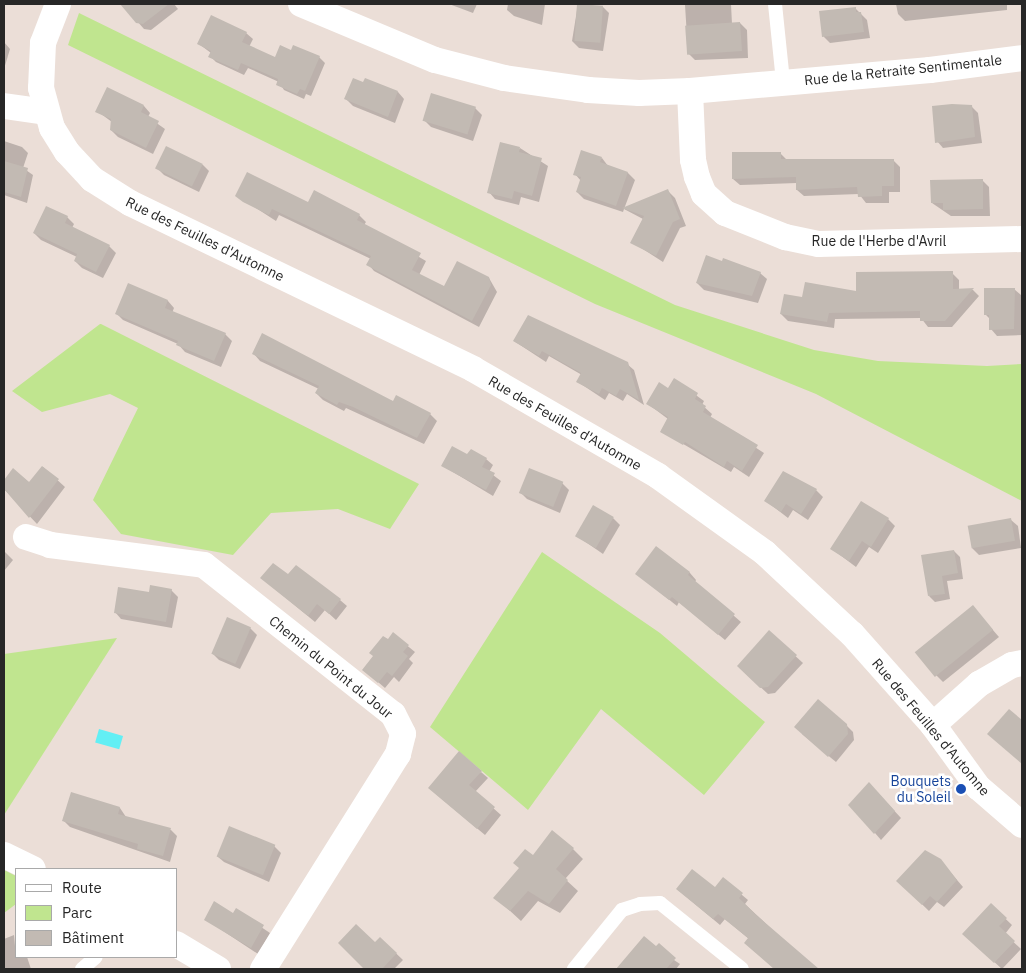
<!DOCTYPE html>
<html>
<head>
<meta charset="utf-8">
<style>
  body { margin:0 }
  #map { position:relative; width:1026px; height:973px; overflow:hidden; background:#ebded7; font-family:"IBM Plex Sans",sans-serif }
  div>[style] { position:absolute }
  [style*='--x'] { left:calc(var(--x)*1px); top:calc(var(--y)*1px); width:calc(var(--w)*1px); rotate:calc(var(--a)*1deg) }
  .green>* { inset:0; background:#c0e58f }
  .water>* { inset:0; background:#62eff4; transform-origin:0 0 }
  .shadow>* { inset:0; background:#0003 }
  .building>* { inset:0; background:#c2bab3; transform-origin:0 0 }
  .lane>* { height:14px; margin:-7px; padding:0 7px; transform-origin:7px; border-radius:7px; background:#fff }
  .street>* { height:26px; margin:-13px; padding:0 13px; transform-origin:13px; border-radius:13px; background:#fff }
  .dots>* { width:14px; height:14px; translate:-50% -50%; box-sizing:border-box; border:2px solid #fff; border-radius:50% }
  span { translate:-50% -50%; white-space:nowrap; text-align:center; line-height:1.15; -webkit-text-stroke:5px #fff; paint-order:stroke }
  .street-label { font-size:14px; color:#272727 }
  .transit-label { font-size:14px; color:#164399 }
  .right { translate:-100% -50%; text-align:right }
  .frame { position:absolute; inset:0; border:5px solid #272727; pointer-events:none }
  .legend { position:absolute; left:15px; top:868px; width:162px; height:90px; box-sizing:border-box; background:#fff; border:1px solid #a9a9a9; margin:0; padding:6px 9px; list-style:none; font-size:15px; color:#272727 }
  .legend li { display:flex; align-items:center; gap:10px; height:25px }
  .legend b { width:25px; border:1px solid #a9a9a9 }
</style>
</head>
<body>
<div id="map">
  <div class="green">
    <i style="clip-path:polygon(79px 13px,675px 305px,814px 350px,878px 361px,987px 366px,1022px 364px,1022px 501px,816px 394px,595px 304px,68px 45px)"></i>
    <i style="clip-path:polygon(100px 324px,101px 324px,419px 484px,390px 529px,338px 509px,271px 513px,233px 555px,121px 534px,93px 500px,138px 408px,110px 394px,42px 412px,12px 391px)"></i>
    <i style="clip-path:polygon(542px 552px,660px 633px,765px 722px,704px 795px,601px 709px,528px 810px,430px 727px)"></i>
    <i style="clip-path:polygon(117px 638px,4px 815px,4px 654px)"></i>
    <i style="clip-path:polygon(4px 870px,16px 876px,16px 904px,4px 913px)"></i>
  </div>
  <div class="water">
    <i style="left:99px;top:729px;width:25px;height:14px;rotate:16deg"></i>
  </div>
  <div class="shadow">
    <i style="clip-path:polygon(122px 4px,174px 4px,178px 9px,151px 30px,144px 29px)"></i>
    <i style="clip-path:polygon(449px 4px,477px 4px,473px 13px)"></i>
    <i style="clip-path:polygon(508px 4px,545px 4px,542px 25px,514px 16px,507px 10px)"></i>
    <i style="clip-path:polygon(578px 4px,603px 7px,609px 13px,603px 51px,579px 48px,572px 41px)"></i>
    <i style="clip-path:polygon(681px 4px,731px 4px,732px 24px,740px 23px,747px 30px,748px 58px,695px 60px,688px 53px,685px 5px)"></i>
    <i style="clip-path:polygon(896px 4px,1007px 4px,1007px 10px,905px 21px,898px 14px)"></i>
    <i style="clip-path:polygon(855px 8px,867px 20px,870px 38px,830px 43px,824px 37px,820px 12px)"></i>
    <i style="clip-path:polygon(211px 17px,246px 33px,253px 39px,249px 47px,275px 58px,292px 51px,319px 57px,325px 63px,311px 96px,306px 94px,304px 99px,284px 90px,279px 82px,248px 68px,244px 75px,216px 62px,210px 56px,211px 53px,199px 44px)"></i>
    <i style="clip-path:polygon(4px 42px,10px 49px,4px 69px)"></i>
    <i style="clip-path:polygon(398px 92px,404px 99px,395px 123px,353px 106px,346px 99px)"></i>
    <i style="clip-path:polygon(144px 106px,150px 113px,148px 117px,165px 129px,153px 154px,118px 137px,111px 130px,112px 122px,97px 111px)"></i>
    <i style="clip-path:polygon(971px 106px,978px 113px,982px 143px,943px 148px,937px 141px)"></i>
    <i style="clip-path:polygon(475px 108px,482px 115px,473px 141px,431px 127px,424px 120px)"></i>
    <i style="clip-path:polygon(4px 141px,22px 147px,28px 153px,23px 168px,33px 175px,27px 203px,4px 195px)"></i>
    <i style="clip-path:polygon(520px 148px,548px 166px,539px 202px,521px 197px,519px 205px,495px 199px,489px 192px)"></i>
    <i style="clip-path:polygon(780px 153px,787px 160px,893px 160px,900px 167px,900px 192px,889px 192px,889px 203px,866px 203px,859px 194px,804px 196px,797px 190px,797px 183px,740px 185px,733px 179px)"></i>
    <i style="clip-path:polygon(602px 158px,608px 166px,628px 173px,635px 180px,624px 209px,668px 191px,675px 198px,686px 226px,680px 228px,663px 262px,632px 242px,643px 219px,624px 209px,623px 212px,584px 199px,577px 192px,581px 181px,575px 174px)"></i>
    <i style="clip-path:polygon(203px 165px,209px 171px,199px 192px,164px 175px,157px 168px)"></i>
    <i style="clip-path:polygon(982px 180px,989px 187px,990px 216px,951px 216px,932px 203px)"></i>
    <i style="clip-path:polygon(236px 195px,308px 204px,359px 215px,366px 222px,364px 225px,426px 261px,419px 275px,445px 287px,489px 278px,497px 292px,479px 327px,374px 271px,368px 264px,371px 259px,279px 215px,276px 221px)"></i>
    <i style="clip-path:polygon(67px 217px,74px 224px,72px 228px,109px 246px,116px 253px,103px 278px,82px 268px,75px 261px,77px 257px,41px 240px,34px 233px)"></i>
    <i style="clip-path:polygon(760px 273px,767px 279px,758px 303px,704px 290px,697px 283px)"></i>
    <i style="clip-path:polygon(952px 273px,959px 280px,959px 290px,973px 290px,979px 296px,952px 327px,928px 327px,921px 318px,835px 319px,834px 328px,788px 321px,781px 314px,803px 299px,858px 292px)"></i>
    <i style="clip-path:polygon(129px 285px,168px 301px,174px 308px,172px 313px,225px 334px,232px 341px,221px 367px,185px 352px,178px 344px,123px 320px,117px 314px)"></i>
    <i style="clip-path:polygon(1014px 289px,1021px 295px,1022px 303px,1022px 335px,997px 336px,991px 329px,991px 320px,986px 315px)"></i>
    <i style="clip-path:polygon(514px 341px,627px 364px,634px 370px,644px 405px,627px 394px,623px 401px,609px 393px,605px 400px,578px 382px,582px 375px,549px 356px,546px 362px)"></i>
    <i style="clip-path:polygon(254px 354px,430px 414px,437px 421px,424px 444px,346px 408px,344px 411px,323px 400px,316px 393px,319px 389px,260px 361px)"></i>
    <i style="clip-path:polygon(675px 380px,704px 401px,702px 405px,712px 414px,710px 418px,764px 453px,749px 477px,734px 467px,731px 472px,661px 431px,668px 419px,648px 404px,669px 390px)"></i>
    <i style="clip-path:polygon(468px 456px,486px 459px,493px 465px,489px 472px,501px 481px,493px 496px,443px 466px)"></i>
    <i style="clip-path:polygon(43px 467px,65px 487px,37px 524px,4px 489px,4px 482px,13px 470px,30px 483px)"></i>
    <i style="clip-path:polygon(562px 483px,569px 490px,560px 513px,527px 499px,520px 492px)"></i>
    <i style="clip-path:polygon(816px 490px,823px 497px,808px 520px,793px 510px,788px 518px,766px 501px)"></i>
    <i style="clip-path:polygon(613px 518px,620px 525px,603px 554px,577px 536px)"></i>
    <i style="clip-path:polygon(888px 519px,895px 526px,878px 553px,869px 547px,856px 567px,832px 549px)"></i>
    <i style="clip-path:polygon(1011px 520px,1018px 526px,1021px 548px,979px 555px,972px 548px)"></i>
    <i style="clip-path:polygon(656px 548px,690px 573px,696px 580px,695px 582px,741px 622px,725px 640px,679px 602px,677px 606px,637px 574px)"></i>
    <i style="clip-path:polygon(4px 551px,13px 560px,4px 571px)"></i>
    <i style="clip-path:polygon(954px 551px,960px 557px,963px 579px,947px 581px,950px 599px,935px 602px,929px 596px)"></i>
    <i style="clip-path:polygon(288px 576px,340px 600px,347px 606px,336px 620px,325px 610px,315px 622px,269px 584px)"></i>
    <i style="clip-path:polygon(171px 590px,178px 597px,172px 628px,121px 619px,115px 612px,150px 594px)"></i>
    <i style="clip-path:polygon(979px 614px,999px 637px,943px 682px,936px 675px)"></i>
    <i style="clip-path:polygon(250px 628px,257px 635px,240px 669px,219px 660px,212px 653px)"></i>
    <i style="clip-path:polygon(769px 632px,803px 663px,775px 693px,768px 694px,745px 673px)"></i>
    <i style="clip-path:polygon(393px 634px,415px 652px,409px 659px,413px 663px,399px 682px,394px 677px,385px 688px,364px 670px)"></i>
    <i style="clip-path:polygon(846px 725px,853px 732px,854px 740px,836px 762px,802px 734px)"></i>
    <i style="clip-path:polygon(481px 772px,488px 778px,475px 792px,501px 815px,485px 835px,436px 794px)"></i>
    <i style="clip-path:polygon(876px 791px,901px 818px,881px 840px,875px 833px)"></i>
    <i style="clip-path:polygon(120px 808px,126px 817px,171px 830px,177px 836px,170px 862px,70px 827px,63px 820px)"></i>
    <i style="clip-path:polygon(274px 846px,281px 853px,269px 882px,224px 862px,217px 856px)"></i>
    <i style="clip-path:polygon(573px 849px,583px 859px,565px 879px,578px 891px,560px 913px,538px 901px,521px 921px,495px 897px,533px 857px)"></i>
    <i style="clip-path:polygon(946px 867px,963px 887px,944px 907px,937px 902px,929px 911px,898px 881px)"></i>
    <i style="clip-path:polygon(723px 879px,748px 900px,745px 904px,814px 969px,775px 969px,752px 949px,749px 939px,725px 919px,720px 925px,677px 889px,715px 888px)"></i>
    <i style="clip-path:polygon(991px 905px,1012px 925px,1005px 934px,1021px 949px,1002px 969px,971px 941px)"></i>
    <i style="clip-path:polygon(236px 910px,270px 933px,258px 954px,205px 919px,234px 914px)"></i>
    <i style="clip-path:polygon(14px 935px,16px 957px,27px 957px,31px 969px,4px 969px,4px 939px)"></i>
    <i style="clip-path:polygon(380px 938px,403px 960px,394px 969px,366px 969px,340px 943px,375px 944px)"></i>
    <i style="clip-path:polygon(656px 948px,680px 964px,676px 969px,631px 969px,623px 962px)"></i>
  </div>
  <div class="building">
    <i style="clip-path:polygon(120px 4px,169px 4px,143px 24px,136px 23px)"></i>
    <i style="left:577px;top:4px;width:26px;height:37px;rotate:4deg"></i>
    <i style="clip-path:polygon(856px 7px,856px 12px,861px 12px,864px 32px,822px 37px,819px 11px)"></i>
    <i style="clip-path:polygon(211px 15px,247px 32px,242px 42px,275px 57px,280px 45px,291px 50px,293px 45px,320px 56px,305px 91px,300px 89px,297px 94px,276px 85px,278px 79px,241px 63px,238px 70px,208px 57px,211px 51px,197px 44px)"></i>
    <i style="left:740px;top:22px;width:29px;height:55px;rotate:86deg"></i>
    <i style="clip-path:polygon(353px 78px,363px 82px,365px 78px,398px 91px,388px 117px,344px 99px)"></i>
    <i style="clip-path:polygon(107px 87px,144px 105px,141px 112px,159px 121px,146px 148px,110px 130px,111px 119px,95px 112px)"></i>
    <i style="left:431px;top:93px;width:47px;height:29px;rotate:17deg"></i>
    <i style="clip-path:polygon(952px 104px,972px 105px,975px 137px,935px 143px,932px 106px)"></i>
    <i style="clip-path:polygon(500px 142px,520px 147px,519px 152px,542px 158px,532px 196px,514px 191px,512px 199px,487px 193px)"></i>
    <i style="left:166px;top:146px;width:41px;height:25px;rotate:26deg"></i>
    <i style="clip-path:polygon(581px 150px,602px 157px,600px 162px,628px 172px,616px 206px,576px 192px,581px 177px,573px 175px)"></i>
    <i style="clip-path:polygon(732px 152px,781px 152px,781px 159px,894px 159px,894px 186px,882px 186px,882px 196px,858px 197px,857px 187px,796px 190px,796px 177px,732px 179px)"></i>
    <i style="clip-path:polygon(4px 161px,28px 168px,21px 197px,4px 192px)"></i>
    <i style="clip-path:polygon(247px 172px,308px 202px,314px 190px,360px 214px,357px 220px,421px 253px,412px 270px,444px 286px,457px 261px,489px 277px,491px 285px,472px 321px,366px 265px,371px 256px,272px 209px,269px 215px,243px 202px,235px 196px)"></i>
    <i style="clip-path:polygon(983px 179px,983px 209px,943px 210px,943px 203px,931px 203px,930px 180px)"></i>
    <i style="clip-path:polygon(668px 189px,680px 219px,673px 222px,656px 256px,630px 243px,644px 216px,622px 208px)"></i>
    <i style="clip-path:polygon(46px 206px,68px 216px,65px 223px,110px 245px,96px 272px,74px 261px,77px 254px,33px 233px)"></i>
    <i style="clip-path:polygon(706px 255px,722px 261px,723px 258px,761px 272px,752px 296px,696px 283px)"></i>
    <i style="clip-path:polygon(953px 271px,953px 289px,974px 288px,945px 321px,920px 321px,920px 311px,829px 313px,827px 322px,780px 314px,784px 294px,802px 297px,805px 282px,856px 291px,856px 272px)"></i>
    <i style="clip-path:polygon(128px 283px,168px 300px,165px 308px,226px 333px,214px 361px,176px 345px,178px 341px,115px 314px)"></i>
    <i style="clip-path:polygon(984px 288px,1015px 288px,1014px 329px,989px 330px,989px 315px,984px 315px)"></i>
    <i style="clip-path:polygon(528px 315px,628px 362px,639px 400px,620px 389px,616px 396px,602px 388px,599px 394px,576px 382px,581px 373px,542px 351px,539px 356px,513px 341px)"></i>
    <i style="clip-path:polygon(262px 333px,393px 401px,396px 395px,431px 413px,417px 438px,353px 407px,339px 402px,337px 405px,315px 393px,319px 386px,252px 354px)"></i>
    <i style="clip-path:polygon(674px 378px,698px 393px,695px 399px,706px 406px,703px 412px,758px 445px,742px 471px,727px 461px,724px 467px,685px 442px,683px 445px,660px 432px,668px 417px,646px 404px,659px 382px,668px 388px)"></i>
    <i style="clip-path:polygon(452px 446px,467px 454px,471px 449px,487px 458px,482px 467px,495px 473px,486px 490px,441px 466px)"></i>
    <i style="clip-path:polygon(42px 466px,59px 479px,29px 518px,4px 489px,4px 480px,13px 468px,29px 482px)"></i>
    <i style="left:529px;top:468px;width:37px;height:27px;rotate:22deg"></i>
    <i style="clip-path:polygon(783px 471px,817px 489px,801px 514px,786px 504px,781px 512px,764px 501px)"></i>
    <i style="clip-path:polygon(861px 501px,889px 518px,871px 547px,862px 541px,849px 561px,830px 549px)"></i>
    <i style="left:593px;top:505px;width:24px;height:36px;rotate:30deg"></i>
    <i style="left:1011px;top:518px;width:23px;height:44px;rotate:80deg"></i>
    <i style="clip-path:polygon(656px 546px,690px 572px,688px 575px,735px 614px,718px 635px,672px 597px,669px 600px,635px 574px)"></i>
    <i style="clip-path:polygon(954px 550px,958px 573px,942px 576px,945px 594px,928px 596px,921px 555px)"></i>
    <i style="clip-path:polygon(273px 563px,288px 574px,296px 565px,341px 599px,329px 614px,317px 604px,308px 616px,260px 578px)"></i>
    <i style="clip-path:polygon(150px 585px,172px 589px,166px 622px,114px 613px,118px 587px,149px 592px)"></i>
    <i style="left:973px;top:605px;width:32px;height:75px;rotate:51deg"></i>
    <i style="left:227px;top:617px;width:26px;height:40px;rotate:23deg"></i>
    <i style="clip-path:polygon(769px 630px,797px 655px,768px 687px,760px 688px,737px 666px)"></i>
    <i style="clip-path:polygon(393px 632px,409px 645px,403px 652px,408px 656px,392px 676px,387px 672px,378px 683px,362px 670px,373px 656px,369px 653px,383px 636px,388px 639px)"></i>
    <i style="clip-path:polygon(818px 699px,847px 724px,848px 734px,828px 757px,794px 727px)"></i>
    <i style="clip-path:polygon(1009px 709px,1022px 720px,1022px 764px,987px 734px)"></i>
    <i style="clip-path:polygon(459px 751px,482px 771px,469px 785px,495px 807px,477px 829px,428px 788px)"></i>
    <i style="clip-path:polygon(869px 782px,895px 811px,874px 834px,848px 805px)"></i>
    <i style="clip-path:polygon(71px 792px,120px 807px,118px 814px,171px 828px,163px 856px,137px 849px,138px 844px,62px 821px)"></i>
    <i style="left:229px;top:826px;width:50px;height:33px;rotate:22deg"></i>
    <i style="clip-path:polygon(552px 830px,574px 848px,556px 869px,568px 880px,549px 904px,528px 891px,510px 911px,493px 898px,519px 868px,513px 863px,525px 849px,533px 855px)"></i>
    <i style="clip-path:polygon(925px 850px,941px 859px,957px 880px,937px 902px,930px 896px,922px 905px,896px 881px)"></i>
    <i style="clip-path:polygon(692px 869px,715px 887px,723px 877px,743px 893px,739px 898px,754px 913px,819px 969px,774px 969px,744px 943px,748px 938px,718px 914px,713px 919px,676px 889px)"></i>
    <i style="clip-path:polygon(214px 901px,233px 913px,236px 908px,264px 925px,251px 948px,204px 920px)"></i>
    <i style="clip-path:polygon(991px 903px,1007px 918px,999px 926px,1015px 941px,994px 963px,962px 934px)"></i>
    <i style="clip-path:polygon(356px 924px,375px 942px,380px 937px,397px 953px,382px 969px,364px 969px,338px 943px)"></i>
    <i style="clip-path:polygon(644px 936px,656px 946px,659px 943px,676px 958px,666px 969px,616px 969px)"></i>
  </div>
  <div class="lane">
    <i style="--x:775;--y:4;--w:78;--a:84.1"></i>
    <i style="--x:82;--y:969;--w:18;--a:-41"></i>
    <i style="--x:574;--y:969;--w:76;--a:-50.9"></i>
    <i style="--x:622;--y:910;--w:19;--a:-18"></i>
    <i style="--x:640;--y:904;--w:20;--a:-3"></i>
    <i style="--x:660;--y:903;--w:105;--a:38.8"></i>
  </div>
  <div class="street">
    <i style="--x:58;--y:4;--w:42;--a:111"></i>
    <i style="--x:43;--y:43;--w:45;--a:92.5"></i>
    <i style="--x:41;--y:88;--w:41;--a:74.6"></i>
    <i style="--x:52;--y:128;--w:28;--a:58"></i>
    <i style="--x:67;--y:152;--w:37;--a:47"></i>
    <i style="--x:92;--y:179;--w:45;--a:32.3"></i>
    <i style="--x:130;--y:203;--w:381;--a:25.8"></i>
    <i style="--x:473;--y:369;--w:214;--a:30"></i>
    <i style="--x:658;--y:476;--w:132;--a:35.7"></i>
    <i style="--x:765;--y:553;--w:119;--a:43"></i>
    <i style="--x:852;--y:634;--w:122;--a:48.3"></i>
    <i style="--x:933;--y:725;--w:77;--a:54"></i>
    <i style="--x:978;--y:787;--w:58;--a:40.8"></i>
    <i style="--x:301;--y:4;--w:145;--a:22.7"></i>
    <i style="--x:435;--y:60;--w:71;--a:14.6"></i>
    <i style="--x:504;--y:78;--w:85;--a:8.1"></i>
    <i style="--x:588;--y:90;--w:51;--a:3.4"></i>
    <i style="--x:639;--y:93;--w:51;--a:-2.2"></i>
    <i style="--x:690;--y:91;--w:241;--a:-5"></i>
    <i style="--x:930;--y:70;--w:93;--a:-7.4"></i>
    <i style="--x:690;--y:91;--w:69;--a:87.5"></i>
    <i style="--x:693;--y:160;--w:17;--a:77"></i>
    <i style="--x:697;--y:177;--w:18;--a:68"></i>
    <i style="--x:704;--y:194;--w:28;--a:42"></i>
    <i style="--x:725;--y:213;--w:65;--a:21.8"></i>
    <i style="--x:785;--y:237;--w:34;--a:12"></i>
    <i style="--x:818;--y:244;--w:204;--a:-1.4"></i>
    <i style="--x:4;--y:106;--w:42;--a:8.1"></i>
    <i style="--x:26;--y:537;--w:25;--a:18"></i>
    <i style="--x:50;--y:545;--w:155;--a:7.4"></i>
    <i style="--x:204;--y:565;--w:241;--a:38.3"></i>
    <i style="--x:393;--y:714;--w:22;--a:63"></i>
    <i style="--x:403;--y:734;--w:21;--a:104"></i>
    <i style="--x:398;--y:754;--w:254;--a:122.1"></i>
    <i style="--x:933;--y:725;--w:62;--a:-41.7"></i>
    <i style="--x:979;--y:684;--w:38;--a:-30"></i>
    <i style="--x:1012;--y:665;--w:10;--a:-11"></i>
    <i style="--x:4;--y:855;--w:32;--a:26"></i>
    <i style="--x:176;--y:944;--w:49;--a:30.8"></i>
  </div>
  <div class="dots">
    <i style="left:961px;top:789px;background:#1a4fb4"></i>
  </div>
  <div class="street-label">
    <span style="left:903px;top:70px;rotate:-6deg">Rue de la Retraite Sentimentale</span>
    <span style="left:205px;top:239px;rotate:26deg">Rue des Feuilles d'Automne</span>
    <span style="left:879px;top:241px">Rue de l'Herbe d'Avril</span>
    <span style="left:565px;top:423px;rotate:30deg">Rue des Feuilles d'Automne</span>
    <span style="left:331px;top:667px;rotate:39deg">Chemin du Point du Jour</span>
    <span style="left:931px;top:727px;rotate:50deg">Rue des Feuilles d'Automne</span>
  </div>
  <div class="transit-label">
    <span class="right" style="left:951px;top:789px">Bouquets<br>du Soleil</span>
  </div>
  <div class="frame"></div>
  <ul class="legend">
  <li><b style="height:6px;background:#fff"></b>Route</li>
  <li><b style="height:14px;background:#c0e58f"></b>Parc</li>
  <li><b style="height:14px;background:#c2bab3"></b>Bâtiment</li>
  </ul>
</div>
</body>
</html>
